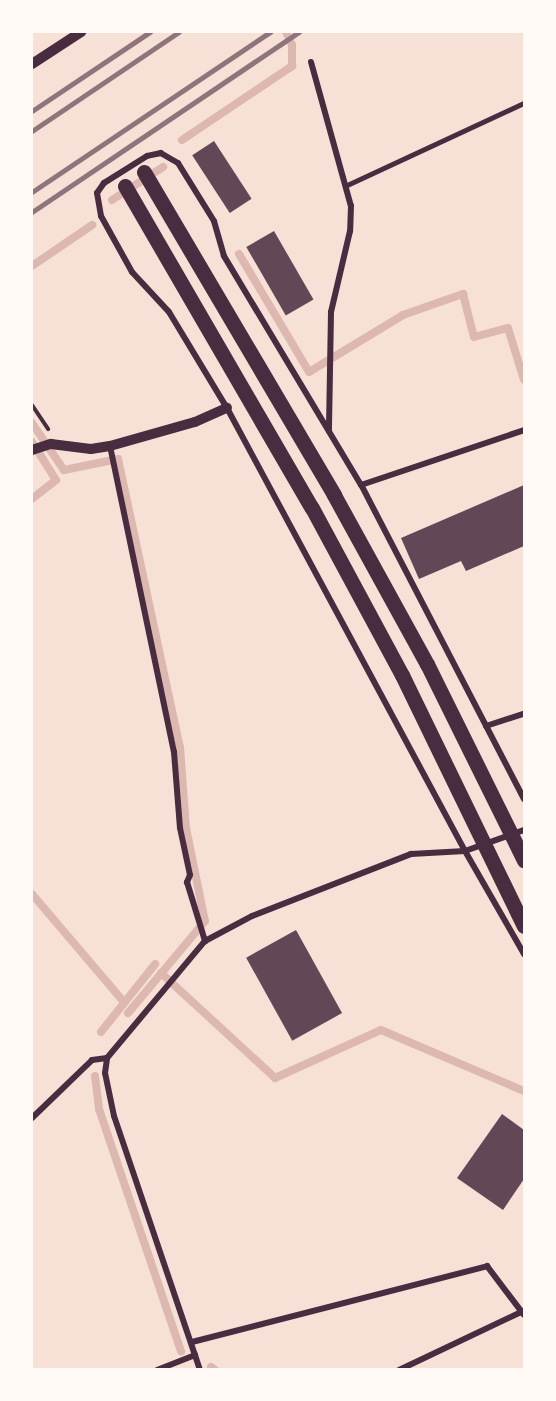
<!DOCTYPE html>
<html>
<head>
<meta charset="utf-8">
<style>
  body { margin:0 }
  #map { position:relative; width:556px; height:1401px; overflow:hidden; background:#f7e1d7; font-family:"Roboto Condensed",sans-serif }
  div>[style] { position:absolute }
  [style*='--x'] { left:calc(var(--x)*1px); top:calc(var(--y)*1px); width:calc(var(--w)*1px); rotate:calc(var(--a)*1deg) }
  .stream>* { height:8px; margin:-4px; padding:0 4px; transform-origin:4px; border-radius:4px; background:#dcb8b0 }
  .building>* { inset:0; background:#644757; transform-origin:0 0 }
  .path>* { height:4px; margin:-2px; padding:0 2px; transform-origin:2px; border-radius:2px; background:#4a2c40 }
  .service>* { height:4.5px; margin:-2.25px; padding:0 2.25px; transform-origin:2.25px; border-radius:2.25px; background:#4a2c40 }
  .minor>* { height:6px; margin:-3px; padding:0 3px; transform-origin:3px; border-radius:3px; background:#4a2c40 }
  .tertiary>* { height:10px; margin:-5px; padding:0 5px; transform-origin:5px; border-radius:5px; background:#4a2c40 }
  .primary>* { height:15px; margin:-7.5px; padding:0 7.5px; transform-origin:7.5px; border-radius:7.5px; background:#4a2c40 }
  .rail>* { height:4.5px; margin:-2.25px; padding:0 2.25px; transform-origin:2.25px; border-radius:2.25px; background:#8f747c }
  span { translate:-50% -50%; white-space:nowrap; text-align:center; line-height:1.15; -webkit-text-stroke:6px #fffaf5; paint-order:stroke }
  .frame { position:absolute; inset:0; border:33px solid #fffaf5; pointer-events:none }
</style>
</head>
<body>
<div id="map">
  <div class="stream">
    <i style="--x:182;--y:140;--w:133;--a:-33.9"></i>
    <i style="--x:292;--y:66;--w:21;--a:-90"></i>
    <i style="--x:292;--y:45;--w:14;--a:-115"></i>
    <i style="--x:112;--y:200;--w:61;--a:-32.9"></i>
    <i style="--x:239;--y:254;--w:137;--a:59.3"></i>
    <i style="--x:309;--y:372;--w:110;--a:-31.2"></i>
    <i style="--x:403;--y:315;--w:64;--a:-19.3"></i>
    <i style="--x:463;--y:294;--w:44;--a:75.7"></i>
    <i style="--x:474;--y:337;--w:35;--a:-15"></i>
    <i style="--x:508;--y:328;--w:54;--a:72.9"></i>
    <i style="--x:32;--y:266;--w:73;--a:-34.3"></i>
    <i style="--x:32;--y:423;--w:57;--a:55.8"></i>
    <i style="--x:64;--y:470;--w:55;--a:-11.5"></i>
    <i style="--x:118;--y:459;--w:295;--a:77.9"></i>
    <i style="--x:180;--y:747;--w:81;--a:85.8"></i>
    <i style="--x:186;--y:828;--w:95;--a:78.5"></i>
    <i style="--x:205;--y:921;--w:120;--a:129.9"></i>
    <i style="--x:32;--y:442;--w:45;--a:57.7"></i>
    <i style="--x:56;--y:480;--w:31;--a:142"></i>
    <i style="--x:32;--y:894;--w:142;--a:49.6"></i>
    <i style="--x:161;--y:973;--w:155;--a:42.6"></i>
    <i style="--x:275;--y:1078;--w:116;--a:-24.4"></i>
    <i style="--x:381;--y:1030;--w:155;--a:23.1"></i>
    <i style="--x:101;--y:1032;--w:87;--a:-51.5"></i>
    <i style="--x:95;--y:1076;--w:33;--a:83"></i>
    <i style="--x:99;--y:1109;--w:256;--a:71.3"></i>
    <i style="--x:211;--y:1367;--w:5;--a:37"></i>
  </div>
  <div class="building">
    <i style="left:214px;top:141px;width:69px;height:26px;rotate:57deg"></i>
    <i style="left:274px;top:231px;width:79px;height:32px;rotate:60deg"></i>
    <i style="clip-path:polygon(524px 485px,524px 546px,466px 571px,461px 561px,419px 579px,401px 538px)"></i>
    <i style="left:296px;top:930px;width:95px;height:57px;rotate:61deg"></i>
    <i style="clip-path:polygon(502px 1114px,524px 1130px,524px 1179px,503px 1210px,457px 1178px)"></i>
  </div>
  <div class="path">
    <i style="--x:32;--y:405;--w:29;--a:56"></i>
  </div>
  <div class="service">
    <i style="--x:345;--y:186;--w:197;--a:-24.9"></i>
  </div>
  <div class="minor">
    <i style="--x:311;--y:62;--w:149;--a:74.5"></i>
    <i style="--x:351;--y:206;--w:25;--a:92"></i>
    <i style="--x:350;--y:231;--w:83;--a:103.2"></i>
    <i style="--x:331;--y:312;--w:119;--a:91"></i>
    <i style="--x:110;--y:446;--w:313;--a:78.2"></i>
    <i style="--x:174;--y:752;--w:76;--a:85.5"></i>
    <i style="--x:180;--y:828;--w:48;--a:78"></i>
    <i style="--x:190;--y:875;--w:8;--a:113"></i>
    <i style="--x:187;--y:882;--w:62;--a:73"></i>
    <i style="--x:361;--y:485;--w:172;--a:-18.6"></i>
    <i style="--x:486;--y:726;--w:40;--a:-18"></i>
    <i style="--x:524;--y:799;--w:354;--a:-117.4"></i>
    <i style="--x:361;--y:485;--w:267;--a:-120.9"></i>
    <i style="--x:224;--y:256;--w:36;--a:-106"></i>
    <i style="--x:214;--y:221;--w:68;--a:-121.8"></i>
    <i style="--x:178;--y:163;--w:20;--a:-150"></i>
    <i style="--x:161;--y:153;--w:14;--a:168"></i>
    <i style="--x:147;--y:156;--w:51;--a:147.9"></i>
    <i style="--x:104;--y:183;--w:12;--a:125"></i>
    <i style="--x:97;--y:193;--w:23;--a:80"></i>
    <i style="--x:101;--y:216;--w:64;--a:61"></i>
    <i style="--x:132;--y:272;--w:54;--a:47.2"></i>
    <i style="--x:169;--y:312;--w:112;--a:58.9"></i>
    <i style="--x:227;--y:408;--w:503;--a:61.75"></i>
    <i style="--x:465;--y:851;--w:119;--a:60.2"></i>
    <i style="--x:32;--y:1118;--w:83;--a:-44"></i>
    <i style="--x:92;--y:1060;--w:15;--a:-8"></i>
    <i style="--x:192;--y:1342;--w:305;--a:-14.4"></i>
    <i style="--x:487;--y:1266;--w:61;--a:52.9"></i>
    <i style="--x:157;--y:1370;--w:41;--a:-21.5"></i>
    <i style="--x:200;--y:1370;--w:268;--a:-108.7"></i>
    <i style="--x:114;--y:1116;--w:44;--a:-101.8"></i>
    <i style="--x:105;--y:1073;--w:15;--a:-82"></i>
    <i style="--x:107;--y:1058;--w:153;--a:-50.1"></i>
    <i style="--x:205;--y:941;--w:53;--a:-28"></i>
    <i style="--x:252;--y:916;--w:171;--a:-21.3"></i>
    <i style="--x:411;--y:854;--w:54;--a:-3.2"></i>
    <i style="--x:465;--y:851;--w:63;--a:-19.6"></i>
    <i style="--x:399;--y:1370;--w:137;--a:-25.4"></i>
  </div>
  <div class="tertiary">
    <i style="--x:32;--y:64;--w:59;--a:-33.1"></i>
    <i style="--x:32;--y:450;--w:20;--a:-18"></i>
    <i style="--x:51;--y:444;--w:40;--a:7.1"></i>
    <i style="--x:91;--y:449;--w:19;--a:-9"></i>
    <i style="--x:110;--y:446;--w:88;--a:-15.8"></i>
    <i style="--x:195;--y:422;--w:35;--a:-24"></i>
  </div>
  <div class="primary">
    <i style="--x:144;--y:172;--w:375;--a:59.5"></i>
    <i style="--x:334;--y:495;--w:193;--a:61.2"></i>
    <i style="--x:427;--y:664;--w:219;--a:63.7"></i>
    <i style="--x:125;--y:186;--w:372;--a:59.9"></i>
    <i style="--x:312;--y:508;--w:190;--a:61.7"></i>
    <i style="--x:402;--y:675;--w:279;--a:64.1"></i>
  </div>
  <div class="rail">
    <i style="--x:32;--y:111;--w:142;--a:-33.8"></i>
    <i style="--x:32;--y:131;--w:177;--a:-34"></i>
    <i style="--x:32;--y:192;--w:287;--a:-33.9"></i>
    <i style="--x:32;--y:212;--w:322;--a:-34"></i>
  </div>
  <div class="frame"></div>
</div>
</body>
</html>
